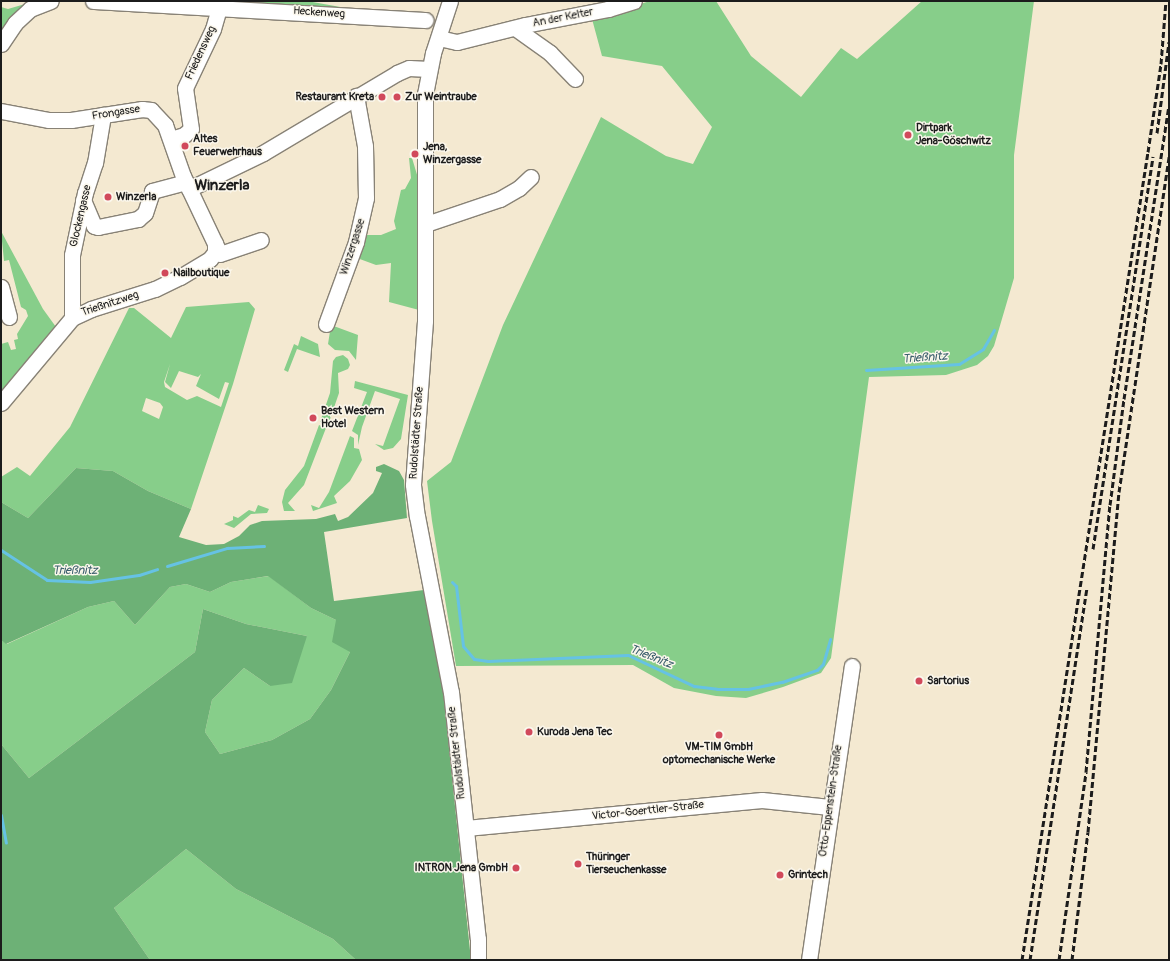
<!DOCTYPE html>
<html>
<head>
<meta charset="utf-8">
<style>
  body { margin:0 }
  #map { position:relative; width:1170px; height:961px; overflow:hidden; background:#f4e9d1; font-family:Pangolin,sans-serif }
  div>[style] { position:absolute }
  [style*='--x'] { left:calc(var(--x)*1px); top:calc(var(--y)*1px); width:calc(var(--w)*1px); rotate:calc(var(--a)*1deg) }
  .green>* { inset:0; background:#87ce8a }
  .forest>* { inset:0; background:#6db176 }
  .stream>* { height:3px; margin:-1.5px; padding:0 1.5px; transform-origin:1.5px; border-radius:1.5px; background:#66c2e4 }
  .roads { filter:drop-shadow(1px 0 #888276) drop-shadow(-1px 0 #888276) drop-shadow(0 1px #888276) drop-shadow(0 -1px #888276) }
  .minor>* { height:15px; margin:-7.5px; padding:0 7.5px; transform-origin:7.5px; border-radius:7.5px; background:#fff }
  .rail>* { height:3px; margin-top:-1.5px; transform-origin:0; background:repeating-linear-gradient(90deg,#1c1c1c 0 6px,transparent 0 9px) }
  .dots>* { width:11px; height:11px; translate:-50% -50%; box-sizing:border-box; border:2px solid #fbf7ec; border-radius:50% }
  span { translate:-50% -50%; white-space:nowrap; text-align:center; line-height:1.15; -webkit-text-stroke:3px #fbf7ec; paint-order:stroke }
  .street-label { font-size:11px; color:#1c1c1c }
  .poi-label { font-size:11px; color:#1c1c1c; font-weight:700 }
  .right { translate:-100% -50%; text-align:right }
  .left { translate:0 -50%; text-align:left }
  .water-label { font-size:12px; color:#3a5e6c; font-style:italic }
  .district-label { font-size:15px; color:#1c1c1c; font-weight:700 }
  .frame { position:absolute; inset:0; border:2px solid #1c1c1c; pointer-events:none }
</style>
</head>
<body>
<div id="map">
  <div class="green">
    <i style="clip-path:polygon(237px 1px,307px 1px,385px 15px,237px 2px)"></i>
    <i style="clip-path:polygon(650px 1px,716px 1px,751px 56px,801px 97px,841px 48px,857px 59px,922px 1px,1034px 1px,1014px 155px,1014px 278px,994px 346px,988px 356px,977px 365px,946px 375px,869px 377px,831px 658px,821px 673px,783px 687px,746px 698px,716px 696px,674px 688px,633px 665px,456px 666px,432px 521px,427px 481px,451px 462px,503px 325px,601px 117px,666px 156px,693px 164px,712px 127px,662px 66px,602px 56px,592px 19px)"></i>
    <i style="clip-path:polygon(25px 4px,1px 36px,1px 7px,8px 9px)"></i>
    <i style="clip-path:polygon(409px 158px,412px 158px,418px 178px,419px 310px,389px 302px,391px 263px,376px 265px,357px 258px,365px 235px,381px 235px,396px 229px,394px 221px,401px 190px,405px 189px,411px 178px)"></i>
    <i style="clip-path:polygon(1px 231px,43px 309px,56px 327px,1px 397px,1px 344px,8px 342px,11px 350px,16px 349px,14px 340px,18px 339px,17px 334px,28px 316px,26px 310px,21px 307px,9px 260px,4px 261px)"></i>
    <i style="clip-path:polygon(evenodd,249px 302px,255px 309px,233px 384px,191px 509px,148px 491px,113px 471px,76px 468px,28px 518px,1px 502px,1px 477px,17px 467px,30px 476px,70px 427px,129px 308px,134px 308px,171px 338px,186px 307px,249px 302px,170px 364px,165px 382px,171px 388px,179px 371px,198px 377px,201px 374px,196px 386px,219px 399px,225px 382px,229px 383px,221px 407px,197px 396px,187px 400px,165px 387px,164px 382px,170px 364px,249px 302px,146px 398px,160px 403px,163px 407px,159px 419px,142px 411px,146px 398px)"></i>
    <i style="clip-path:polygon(331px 325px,358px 335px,356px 360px,349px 351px,335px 350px,328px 344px)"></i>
    <i style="clip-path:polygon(301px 336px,318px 344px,320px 357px,297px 349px,288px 372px,284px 370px,294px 344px,298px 346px)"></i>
    <i style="clip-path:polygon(343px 355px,348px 359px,350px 365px,348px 369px,338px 373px,339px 393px,328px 425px,320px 422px,330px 393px,333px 361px,336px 357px)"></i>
    <i style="clip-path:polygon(355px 381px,408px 395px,401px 439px,393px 448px,384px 450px,375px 444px,383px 446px,400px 399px,375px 391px,362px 427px,358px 445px,358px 435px,352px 431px,367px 392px,354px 388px)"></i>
    <i style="clip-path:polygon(319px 425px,326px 428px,304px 485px,288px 503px,295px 511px,284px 511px,282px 502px,285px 490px,304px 466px)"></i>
    <i style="clip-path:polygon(350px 436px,354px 438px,354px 448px,359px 449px,362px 460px,350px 481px,334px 496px,337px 503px,313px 511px,311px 505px,319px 508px,329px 492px)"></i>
    <i style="clip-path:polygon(258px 505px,269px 509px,267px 513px,251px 514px,234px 528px,224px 524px,233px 520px,233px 516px,238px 518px,249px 510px,255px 512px)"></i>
    <i style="clip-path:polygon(269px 576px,311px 608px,336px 620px,350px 652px,331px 690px,310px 719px,272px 740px,220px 754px,205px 732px,212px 700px,244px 668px,270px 686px,307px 636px,246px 624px,203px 609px,195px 652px,29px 778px,1px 744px,1px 640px,7px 644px,88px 607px,114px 601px,135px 625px,170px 587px,186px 584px,210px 592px,231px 582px)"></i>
    <i style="clip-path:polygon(186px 849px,236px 889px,333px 939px,356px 960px,150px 960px,114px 908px)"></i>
  </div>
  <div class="forest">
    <i style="clip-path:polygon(384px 464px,399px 471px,404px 480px,407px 518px,324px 532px,334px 601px,424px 590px,442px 681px,471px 960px,356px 960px,333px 939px,236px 889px,186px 849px,114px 908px,150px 960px,1px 960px,1px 744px,29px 778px,195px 652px,203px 609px,246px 624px,307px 636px,292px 683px,270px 686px,244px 668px,212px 700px,205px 732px,220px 754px,272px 740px,310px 719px,331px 690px,350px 652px,332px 642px,336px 620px,311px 608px,268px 576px,231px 582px,210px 592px,186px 584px,170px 587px,135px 625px,114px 601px,88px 607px,6px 644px,1px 640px,1px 502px,28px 518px,76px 468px,113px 471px,148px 491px,191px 509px,179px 537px,206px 545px,224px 544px,239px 536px,250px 525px,262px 521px,316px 519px,335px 514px,338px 521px,348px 517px,373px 493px,382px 473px,376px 471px,376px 467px)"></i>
  </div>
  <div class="stream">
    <i style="--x:866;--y:370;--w:93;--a:-3.7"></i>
    <i style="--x:959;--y:364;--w:28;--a:-32"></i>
    <i style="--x:983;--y:349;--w:22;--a:-60"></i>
    <i style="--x:1;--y:550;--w:55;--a:33.1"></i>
    <i style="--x:47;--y:580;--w:43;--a:2.7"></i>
    <i style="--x:90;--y:582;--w:49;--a:-8.1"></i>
    <i style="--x:139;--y:575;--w:19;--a:-18"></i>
    <i style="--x:167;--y:566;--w:63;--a:-16.7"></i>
    <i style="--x:227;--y:548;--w:37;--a:-3"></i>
    <i style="--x:452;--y:582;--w:6;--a:45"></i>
    <i style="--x:456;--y:586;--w:60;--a:83.3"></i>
    <i style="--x:463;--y:646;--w:17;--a:50"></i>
    <i style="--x:474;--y:659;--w:14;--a:8"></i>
    <i style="--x:488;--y:661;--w:140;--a:-2.5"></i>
    <i style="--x:628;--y:655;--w:73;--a:25.2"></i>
    <i style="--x:694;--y:686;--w:23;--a:7"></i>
    <i style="--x:717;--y:689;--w:31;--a:0"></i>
    <i style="--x:748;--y:689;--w:35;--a:-12"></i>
    <i style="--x:782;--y:682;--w:37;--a:-19"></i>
    <i style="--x:817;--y:670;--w:8;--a:-45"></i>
    <i style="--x:823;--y:664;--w:26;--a:-74"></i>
    <i style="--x:1;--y:815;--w:28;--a:80"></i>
  </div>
  <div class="roads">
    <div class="minor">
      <i style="--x:93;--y:1;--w:333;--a:3.3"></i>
      <i style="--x:450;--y:1;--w:55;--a:108.1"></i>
      <i style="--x:433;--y:53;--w:42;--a:101"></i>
      <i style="--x:425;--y:94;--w:227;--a:90"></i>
      <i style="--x:425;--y:321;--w:164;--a:94.2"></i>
      <i style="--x:413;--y:485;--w:31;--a:83"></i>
      <i style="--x:417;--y:516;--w:179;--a:79.1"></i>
      <i style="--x:451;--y:692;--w:248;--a:83.8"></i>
      <i style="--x:478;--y:939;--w:21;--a:90"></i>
      <i style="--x:515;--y:28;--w:43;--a:35.5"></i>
      <i style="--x:550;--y:53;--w:36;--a:46"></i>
      <i style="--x:439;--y:38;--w:18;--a:13"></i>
      <i style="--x:457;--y:42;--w:70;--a:-14"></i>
      <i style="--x:525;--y:25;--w:85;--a:-10.9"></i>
      <i style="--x:608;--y:9;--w:27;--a:-17"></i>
      <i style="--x:1;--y:44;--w:25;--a:-56"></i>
      <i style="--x:15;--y:23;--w:21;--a:-43"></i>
      <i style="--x:30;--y:9;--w:22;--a:-21"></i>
      <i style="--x:1;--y:111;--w:49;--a:10.6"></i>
      <i style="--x:49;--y:120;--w:22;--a:0"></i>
      <i style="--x:71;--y:120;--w:72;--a:-8.8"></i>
      <i style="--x:142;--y:109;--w:9;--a:6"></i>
      <i style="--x:151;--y:110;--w:21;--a:47"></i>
      <i style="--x:165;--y:125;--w:54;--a:70.6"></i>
      <i style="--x:183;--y:176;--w:86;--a:64.6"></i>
      <i style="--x:220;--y:254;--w:43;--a:-18.9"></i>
      <i style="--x:171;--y:139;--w:14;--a:-17"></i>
      <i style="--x:184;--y:135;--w:9;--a:-41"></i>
      <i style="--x:191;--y:129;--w:41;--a:-98.3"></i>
      <i style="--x:185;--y:88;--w:65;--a:-64.6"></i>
      <i style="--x:213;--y:29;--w:29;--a:-74"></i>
      <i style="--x:189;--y:189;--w:82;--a:-25.9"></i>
      <i style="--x:263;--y:153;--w:156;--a:-30.8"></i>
      <i style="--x:397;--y:73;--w:13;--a:-23"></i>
      <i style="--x:409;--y:68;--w:20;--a:3"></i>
      <i style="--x:83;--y:200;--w:28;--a:67"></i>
      <i style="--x:94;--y:226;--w:4;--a:14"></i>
      <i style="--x:98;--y:227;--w:41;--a:-11.3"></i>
      <i style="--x:138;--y:219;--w:9;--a:-41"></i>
      <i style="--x:145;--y:213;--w:23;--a:-72"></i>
      <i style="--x:152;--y:191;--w:35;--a:-15"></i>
      <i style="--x:426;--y:224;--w:78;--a:-18.7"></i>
      <i style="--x:500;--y:199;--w:22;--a:-30"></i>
      <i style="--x:519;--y:188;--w:16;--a:-43"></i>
      <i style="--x:1;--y:287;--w:31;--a:75"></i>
      <i style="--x:72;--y:318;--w:63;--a:-90"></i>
      <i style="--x:72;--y:255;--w:63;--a:-78.2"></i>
      <i style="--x:85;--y:193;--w:32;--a:-72"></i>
      <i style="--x:95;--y:163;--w:49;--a:-80.5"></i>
      <i style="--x:326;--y:324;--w:87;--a:-69.9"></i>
      <i style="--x:356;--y:242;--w:45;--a:-77.2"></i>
      <i style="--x:366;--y:198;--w:52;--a:-91.1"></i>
      <i style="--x:365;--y:146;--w:51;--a:-100.2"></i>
      <i style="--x:1;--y:403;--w:111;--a:-50.1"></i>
      <i style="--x:72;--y:318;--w:21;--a:-25"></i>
      <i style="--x:91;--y:309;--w:67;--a:-17.4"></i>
      <i style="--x:155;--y:289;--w:28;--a:-26"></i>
      <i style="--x:180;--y:277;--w:35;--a:-31"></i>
      <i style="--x:210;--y:259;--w:9;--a:-54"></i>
      <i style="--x:215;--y:252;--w:9;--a:-90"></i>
      <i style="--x:466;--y:828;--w:297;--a:-5.4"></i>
      <i style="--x:762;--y:800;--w:68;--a:5.9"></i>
      <i style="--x:809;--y:960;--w:297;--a:-81.7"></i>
    </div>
  </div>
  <div class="rail">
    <i style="--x:1157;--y:133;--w:92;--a:-82.5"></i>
    <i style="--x:1093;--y:549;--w:397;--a:-81.3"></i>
    <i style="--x:1022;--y:960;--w:818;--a:-81.14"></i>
    <i style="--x:1148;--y:152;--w:89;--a:-81.6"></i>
    <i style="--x:1161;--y:64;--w:63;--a:-85.5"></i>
    <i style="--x:1030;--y:960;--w:376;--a:-81.3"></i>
    <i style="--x:1059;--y:960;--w:190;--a:-81.8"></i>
    <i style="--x:1086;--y:772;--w:268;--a:-84.9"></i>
    <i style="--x:1110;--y:505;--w:107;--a:-82.5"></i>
    <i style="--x:1124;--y:399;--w:296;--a:-81.3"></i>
    <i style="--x:1072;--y:960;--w:129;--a:-82.9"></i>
    <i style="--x:1088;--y:832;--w:341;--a:-84.8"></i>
    <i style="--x:1119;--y:492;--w:339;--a:-81.5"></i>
  </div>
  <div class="dots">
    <i style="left:382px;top:97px;background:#d1495b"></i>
    <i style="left:397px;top:97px;background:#d1495b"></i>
    <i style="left:908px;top:135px;background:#d1495b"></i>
    <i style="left:185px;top:146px;background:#d1495b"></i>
    <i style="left:415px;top:154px;background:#d1495b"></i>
    <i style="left:108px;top:197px;background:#d1495b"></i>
    <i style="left:165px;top:273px;background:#d1495b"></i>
    <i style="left:313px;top:418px;background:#d1495b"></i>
    <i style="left:919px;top:681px;background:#d1495b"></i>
    <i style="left:529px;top:732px;background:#d1495b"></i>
    <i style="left:719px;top:735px;background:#d1495b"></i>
    <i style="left:578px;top:864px;background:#d1495b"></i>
    <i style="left:516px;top:868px;background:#d1495b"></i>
    <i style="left:780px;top:875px;background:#d1495b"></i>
  </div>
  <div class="street-label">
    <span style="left:319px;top:13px;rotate:4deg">Heckenweg</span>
    <span style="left:563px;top:18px;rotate:-11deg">An der Kelter</span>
    <span style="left:201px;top:53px;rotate:-65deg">Friedensweg</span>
    <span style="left:116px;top:113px;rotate:-9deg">Frongasse</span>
    <span style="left:81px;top:216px;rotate:-77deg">Glockengasse</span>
    <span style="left:353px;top:247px;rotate:-72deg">Winzergasse</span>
    <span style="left:110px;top:304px;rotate:-18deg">Trießnitzweg</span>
    <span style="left:417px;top:433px;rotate:-86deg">Rudolstädter Straße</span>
    <span style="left:457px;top:753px;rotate:-96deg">Rudolstädter Straße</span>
    <span style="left:831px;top:801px;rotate:-82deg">Otto-Eppenstein-Straße</span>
    <span style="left:648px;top:811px;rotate:-6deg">Victor-Goerttler-Straße</span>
  </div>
  <div class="poi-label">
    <span class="right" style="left:374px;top:97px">Restaurant Kreta</span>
    <span class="left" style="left:405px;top:97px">Zur Weintraube</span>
    <span class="left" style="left:916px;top:135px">Dirtpark<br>Jena-Göschwitz</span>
    <span class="left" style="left:193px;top:146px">Altes<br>Feuerwehrhaus</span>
    <span class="left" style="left:423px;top:154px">Jena,<br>Winzergasse</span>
    <span class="left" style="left:116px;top:197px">Winzerla</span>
    <span class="left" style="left:173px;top:273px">Nailboutique</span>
    <span class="left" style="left:321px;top:418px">Best Western<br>Hotel</span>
    <span class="left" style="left:927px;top:681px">Sartorius</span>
    <span class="left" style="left:537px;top:732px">Kuroda Jena Tec</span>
    <span style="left:719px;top:754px">VM-TIM GmbH<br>optomechanische Werke</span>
    <span class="left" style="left:586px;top:864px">Thüringer<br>Tierseuchenkasse</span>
    <span class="right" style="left:508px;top:868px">INTRON Jena GmbH</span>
    <span class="left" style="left:788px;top:875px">Grintech</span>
  </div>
  <div class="water-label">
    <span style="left:925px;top:358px;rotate:-4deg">Trießnitz</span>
    <span style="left:75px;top:571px">Trießnitz</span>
    <span style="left:651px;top:657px;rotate:22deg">Trießnitz</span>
  </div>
  <div class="district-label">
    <span style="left:222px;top:186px">Winzerla</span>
  </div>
  <div class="frame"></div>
</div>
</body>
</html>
